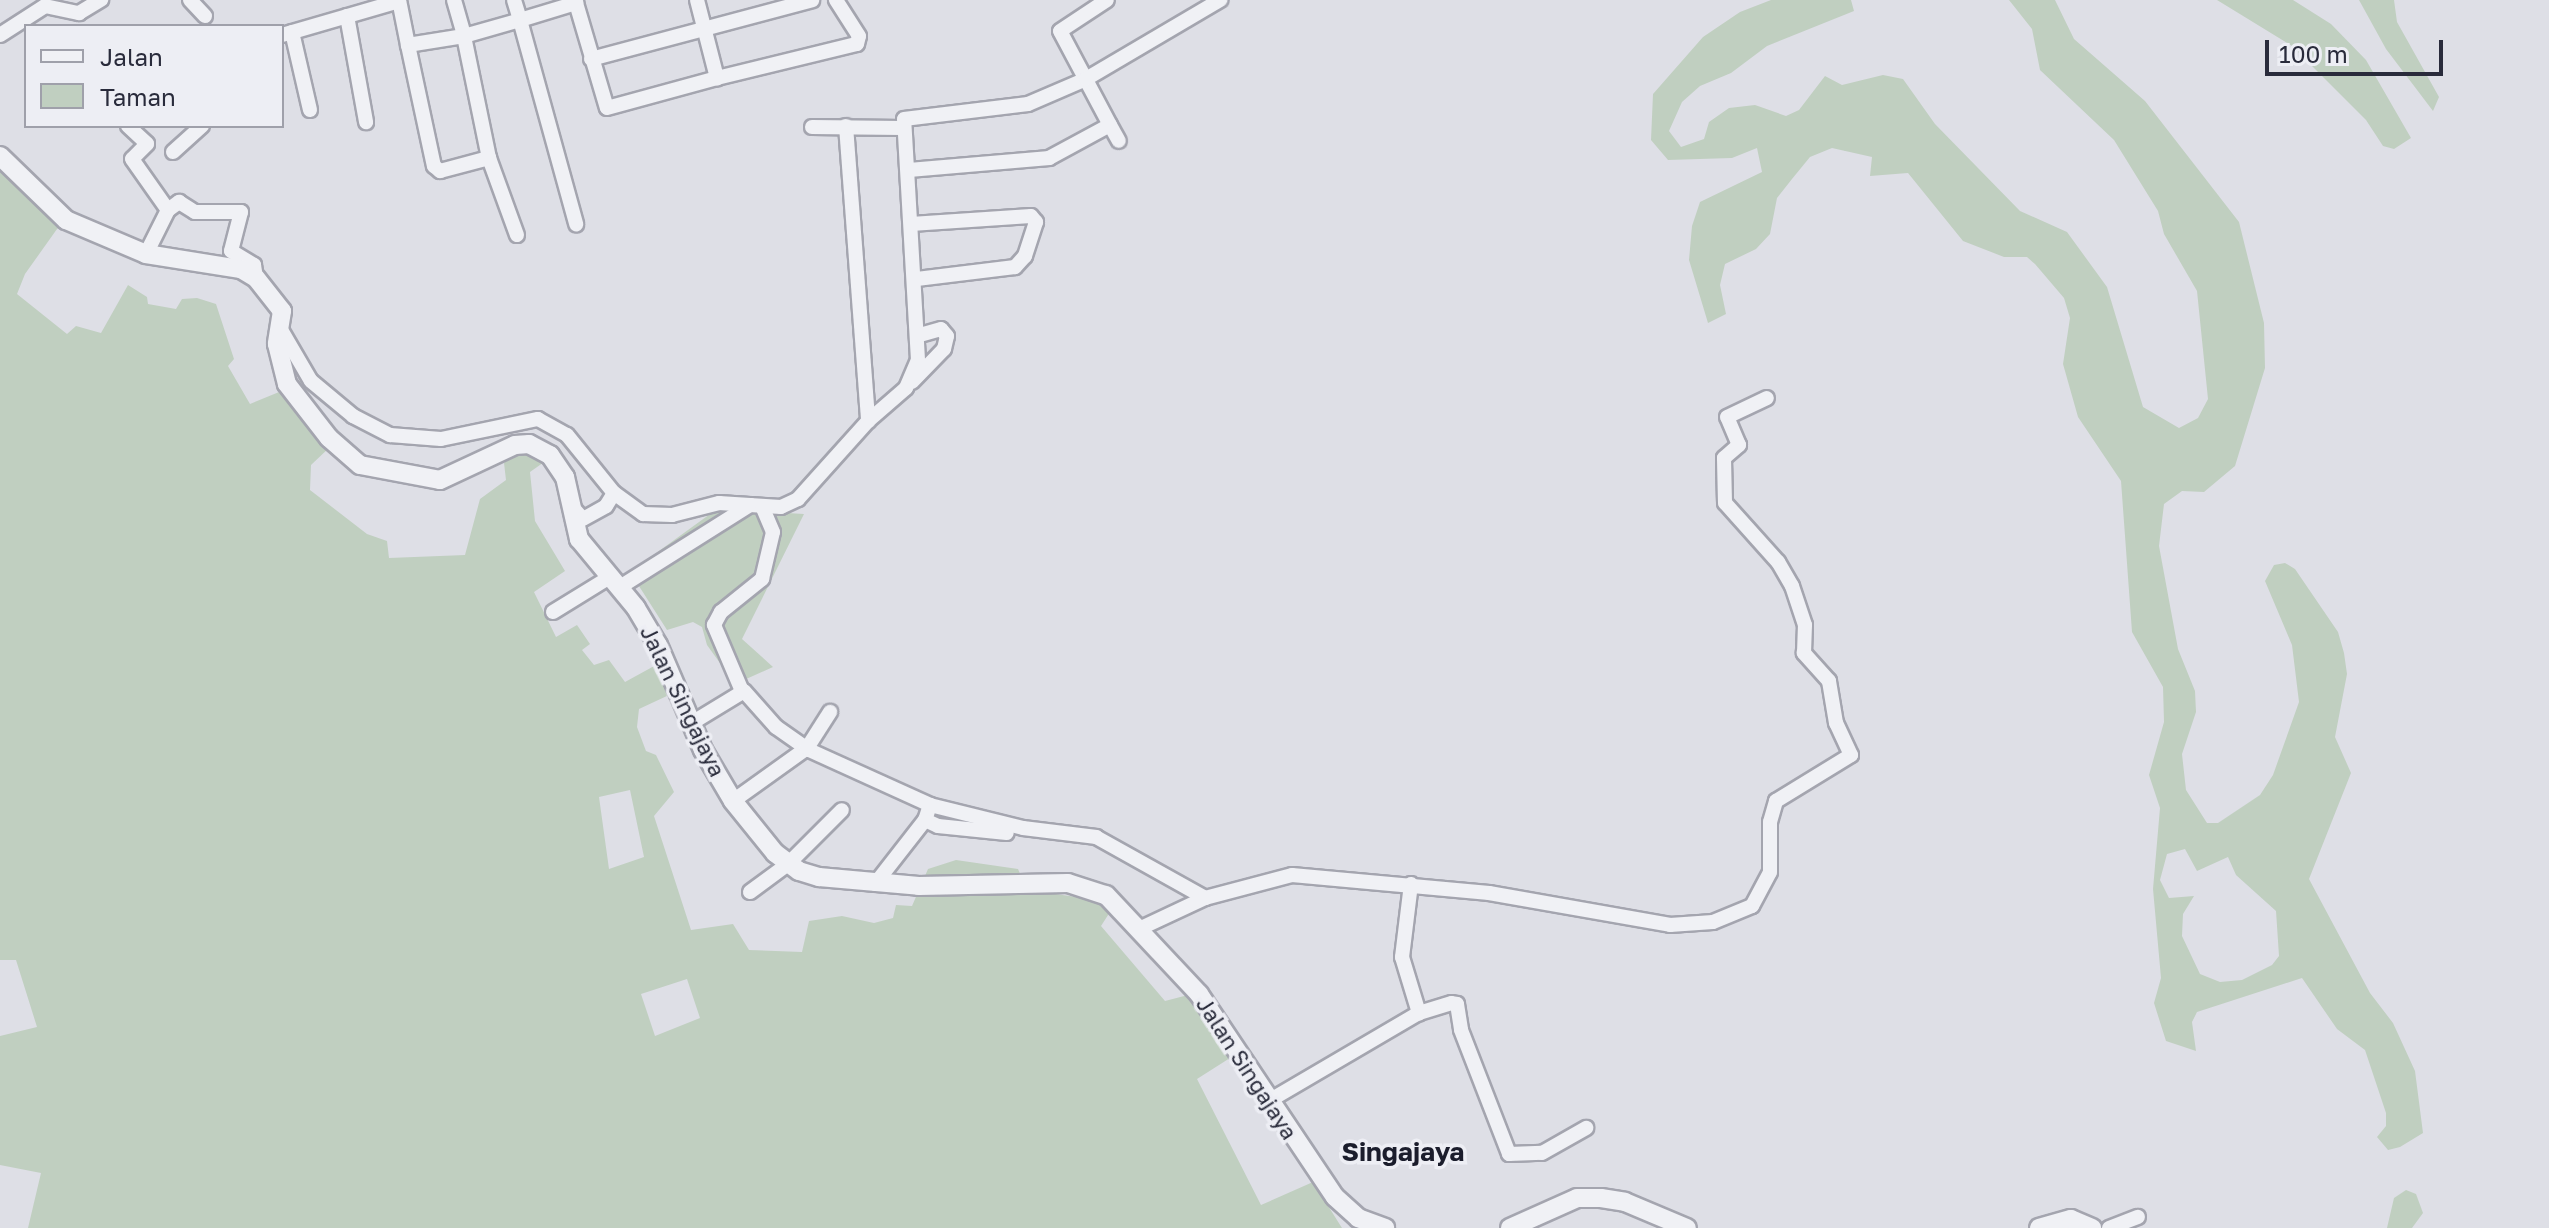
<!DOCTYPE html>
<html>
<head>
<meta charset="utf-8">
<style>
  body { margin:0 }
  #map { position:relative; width:2549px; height:1228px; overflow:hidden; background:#dedfe6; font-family:"Golos Text",sans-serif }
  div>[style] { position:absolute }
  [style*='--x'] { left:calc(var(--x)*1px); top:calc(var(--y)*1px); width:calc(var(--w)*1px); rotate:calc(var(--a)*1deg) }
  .green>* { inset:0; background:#c0cfc0 }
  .roads { filter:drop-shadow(2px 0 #a4a5af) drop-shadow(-2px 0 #a4a5af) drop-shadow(0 2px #a4a5af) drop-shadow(0 -2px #a4a5af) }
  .minor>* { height:14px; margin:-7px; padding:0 7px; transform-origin:7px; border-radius:7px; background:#f0f1f5 }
  .tertiary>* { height:18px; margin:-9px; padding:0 9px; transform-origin:9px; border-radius:9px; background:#f0f1f5 }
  span { translate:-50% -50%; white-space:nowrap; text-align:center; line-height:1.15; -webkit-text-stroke:7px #edeef4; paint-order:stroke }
  .street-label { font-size:22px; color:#292b3b }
  .quarter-label { font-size:26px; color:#1b1d2c; font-weight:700 }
  .legend { position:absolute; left:24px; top:24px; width:260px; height:104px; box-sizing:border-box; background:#edeef4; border:2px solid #9fa0aa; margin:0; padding:10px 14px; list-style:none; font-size:24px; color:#292b3b }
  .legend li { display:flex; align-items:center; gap:16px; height:40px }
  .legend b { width:40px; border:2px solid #9fa0aa }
  .scale { position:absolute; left:2265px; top:40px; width:178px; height:36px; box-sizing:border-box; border:4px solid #292b3b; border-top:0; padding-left:10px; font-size:24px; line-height:28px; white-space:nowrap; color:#292b3b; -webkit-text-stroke:6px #edeef4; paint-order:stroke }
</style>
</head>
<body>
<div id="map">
  <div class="green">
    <i style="clip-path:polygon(evenodd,1771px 0,1851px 0,1854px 11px,1767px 46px,1731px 73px,1700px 86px,1682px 102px,1669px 131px,1681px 147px,1704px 139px,1709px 122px,1729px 108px,1755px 105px,1786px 116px,1799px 110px,1825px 76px,1842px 85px,1883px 75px,1903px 79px,1935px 124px,2020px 211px,2067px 232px,2107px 287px,2143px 407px,2179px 428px,2198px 418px,2208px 399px,2197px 291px,2164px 234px,2158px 211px,2114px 140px,2040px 70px,2032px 29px,2009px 0,2055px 0,2074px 39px,2145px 101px,2239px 222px,2264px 323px,2265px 368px,2235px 466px,2204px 492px,2182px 491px,2164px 504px,2159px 546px,2178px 649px,2195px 691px,2196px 712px,2182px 754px,2186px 790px,2207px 823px,2218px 823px,2260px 795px,2273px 775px,2299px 702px,2292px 645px,2265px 581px,2274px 565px,2285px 563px,2295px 569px,2338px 632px,2344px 653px,2347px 674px,2335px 737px,2351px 773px,2309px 879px,2370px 993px,2393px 1023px,2415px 1071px,2423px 1133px,2400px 1147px,2388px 1150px,2377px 1137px,2386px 1126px,2386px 1113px,2365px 1050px,2337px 1029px,2302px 978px,2197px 1012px,2192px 1022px,2196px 1051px,2166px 1041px,2154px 1003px,2161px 978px,2153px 889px,2160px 808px,2149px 775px,2164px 722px,2163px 687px,2132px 632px,2121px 481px,2078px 417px,2063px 364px,2070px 318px,2064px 298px,2035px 264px,2027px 257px,2004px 257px,1963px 241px,1908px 173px,1870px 176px,1872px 157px,1832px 148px,1810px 157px,1792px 179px,1777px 198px,1770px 234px,1756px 249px,1725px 264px,1720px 285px,1726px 314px,1708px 323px,1689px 260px,1692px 226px,1700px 202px,1762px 172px,1757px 148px,1732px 158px,1668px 160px,1651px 140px,1653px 94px,1703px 37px,1740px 12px,1771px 0,2185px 849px,2197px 871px,2228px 857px,2236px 875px,2276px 911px,2279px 956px,2272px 965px,2242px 980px,2220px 982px,2200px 974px,2182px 936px,2183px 914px,2194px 896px,2169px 898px,2160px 880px,2167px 854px,2185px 849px)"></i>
    <i style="clip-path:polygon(2217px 0,2293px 0,2331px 24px,2366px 60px,2411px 138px,2394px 149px,2383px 146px,2366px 120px,2292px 46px)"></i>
    <i style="clip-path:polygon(2359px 0,2394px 0,2397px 22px,2439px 97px,2433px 111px,2386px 49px)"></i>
    <i style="clip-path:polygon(evenodd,4px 163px,62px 222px,25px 274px,17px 294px,67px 334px,76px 326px,101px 333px,128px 285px,147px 297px,148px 304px,176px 309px,182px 299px,197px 298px,216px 304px,234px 359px,228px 366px,250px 404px,284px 390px,330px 447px,311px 465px,310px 490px,367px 534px,387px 541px,389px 558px,465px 555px,480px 499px,506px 480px,504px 463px,521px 450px,547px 460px,530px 472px,535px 521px,565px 571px,534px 592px,556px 637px,577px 625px,590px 644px,582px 650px,594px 665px,609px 660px,625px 682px,656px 665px,669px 695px,639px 709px,637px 727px,646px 751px,656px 755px,674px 792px,654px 816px,691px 930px,733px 924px,749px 950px,802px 952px,809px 921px,842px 916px,874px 923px,893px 918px,896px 905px,912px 906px,928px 869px,956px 860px,1018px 869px,1027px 890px,1098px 900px,1110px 912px,1101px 926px,1165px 1001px,1188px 995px,1230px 1058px,1197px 1079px,1261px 1205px,1313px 1182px,1342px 1228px,28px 1228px,41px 1173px,0 1165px,0 1036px,37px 1027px,16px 960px,0 960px,0 172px,4px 163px,630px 790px,644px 857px,609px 869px,599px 797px,630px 790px,4px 163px,687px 979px,700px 1018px,655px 1036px,641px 994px,687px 979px)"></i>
    <i style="clip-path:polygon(717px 509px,804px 514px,742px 639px,773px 667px,735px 684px,707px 645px,702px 627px,693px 622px,667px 630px,630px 572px)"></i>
    <i style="clip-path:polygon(2406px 1190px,2416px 1194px,2423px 1213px,2412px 1228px,2387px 1228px,2394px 1198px)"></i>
  </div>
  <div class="roads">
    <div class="minor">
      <i style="--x:190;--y:0;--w:22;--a:47"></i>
      <i style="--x:399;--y:0;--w:46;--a:78.7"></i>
      <i style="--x:454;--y:0;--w:37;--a:74"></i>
      <i style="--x:464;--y:36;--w:57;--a:170.9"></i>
      <i style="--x:408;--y:45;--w:124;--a:77.9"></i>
      <i style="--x:434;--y:166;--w:8;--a:40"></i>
      <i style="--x:440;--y:171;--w:51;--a:-14.9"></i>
      <i style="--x:489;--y:158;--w:125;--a:-101.6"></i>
      <i style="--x:464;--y:36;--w:58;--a:-15.9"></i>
      <i style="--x:520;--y:20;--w:212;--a:74.6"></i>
      <i style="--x:514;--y:0;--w:21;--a:73"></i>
      <i style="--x:520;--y:20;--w:59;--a:-16.9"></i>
      <i style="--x:576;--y:3;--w:109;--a:73.6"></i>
      <i style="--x:607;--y:108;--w:114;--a:-15.3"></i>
      <i style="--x:697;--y:0;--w:81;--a:75.6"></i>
      <i style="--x:717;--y:78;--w:144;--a:-13.7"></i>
      <i style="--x:857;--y:44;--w:8;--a:-76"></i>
      <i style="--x:859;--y:36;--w:43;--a:-122.6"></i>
      <i style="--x:347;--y:16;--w:108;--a:79.8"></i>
      <i style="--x:292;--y:32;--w:80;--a:77"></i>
      <i style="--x:0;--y:35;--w:54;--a:-32.8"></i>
      <i style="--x:45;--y:6;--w:35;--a:12"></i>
      <i style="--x:79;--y:13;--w:26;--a:-31"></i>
      <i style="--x:282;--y:35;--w:122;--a:-16.2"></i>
      <i style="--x:591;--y:59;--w:229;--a:-14.9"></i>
      <i style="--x:1110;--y:125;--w:18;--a:61"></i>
      <i style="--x:128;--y:126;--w:26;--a:43"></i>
      <i style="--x:147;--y:144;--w:21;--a:135"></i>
      <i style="--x:132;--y:159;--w:62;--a:54.8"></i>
      <i style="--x:168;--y:210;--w:14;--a:-36"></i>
      <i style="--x:179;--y:202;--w:19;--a:32"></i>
      <i style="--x:195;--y:212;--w:46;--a:0"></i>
      <i style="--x:241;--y:212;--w:40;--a:104.4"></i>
      <i style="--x:231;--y:251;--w:27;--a:31"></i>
      <i style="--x:254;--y:265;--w:13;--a:81"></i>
      <i style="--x:846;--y:126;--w:296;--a:85.7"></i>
      <i style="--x:812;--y:127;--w:90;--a:0.6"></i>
      <i style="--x:173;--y:152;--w:39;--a:-42"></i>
      <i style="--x:489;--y:158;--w:82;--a:70"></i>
      <i style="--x:909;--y:170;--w:141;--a:-4.9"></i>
      <i style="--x:1049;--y:158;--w:69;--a:-28.4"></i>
      <i style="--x:1110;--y:125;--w:106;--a:-118"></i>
      <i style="--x:1060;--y:31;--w:56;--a:-33.4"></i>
      <i style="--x:911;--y:224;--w:120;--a:-3.8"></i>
      <i style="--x:1031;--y:216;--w:8;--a:50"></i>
      <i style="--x:1036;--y:222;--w:36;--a:108"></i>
      <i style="--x:1025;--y:256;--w:15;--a:132"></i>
      <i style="--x:1015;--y:267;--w:99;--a:173"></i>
      <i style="--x:146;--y:254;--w:49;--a:-63.4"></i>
      <i style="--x:280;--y:328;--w:61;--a:59.7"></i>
      <i style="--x:311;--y:381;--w:55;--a:39.8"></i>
      <i style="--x:353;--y:416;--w:42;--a:27.2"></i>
      <i style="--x:390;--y:435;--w:51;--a:4.5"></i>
      <i style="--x:441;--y:439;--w:99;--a:-11.7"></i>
      <i style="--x:538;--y:419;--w:33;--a:29"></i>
      <i style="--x:567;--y:435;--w:75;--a:51"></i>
      <i style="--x:614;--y:493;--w:36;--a:36"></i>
      <i style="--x:643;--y:514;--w:29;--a:2"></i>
      <i style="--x:672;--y:515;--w:49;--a:-14.3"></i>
      <i style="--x:719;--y:503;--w:62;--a:3.7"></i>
      <i style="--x:781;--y:507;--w:19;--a:-25"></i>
      <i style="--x:798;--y:499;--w:105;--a:-48.1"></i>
      <i style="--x:868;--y:421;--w:50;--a:-41"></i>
      <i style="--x:906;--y:388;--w:30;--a:-67"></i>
      <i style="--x:918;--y:360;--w:241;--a:-93.3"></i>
      <i style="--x:904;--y:119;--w:125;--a:-6.9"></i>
      <i style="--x:1028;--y:104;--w:63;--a:-23.3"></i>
      <i style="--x:1086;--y:79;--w:156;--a:-30.5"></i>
      <i style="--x:912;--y:382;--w:46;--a:-45.9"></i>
      <i style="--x:944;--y:349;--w:13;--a:-77"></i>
      <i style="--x:947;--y:336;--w:9;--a:-131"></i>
      <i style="--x:941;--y:329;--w:22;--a:164"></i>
      <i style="--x:574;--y:509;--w:13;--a:48"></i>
      <i style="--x:583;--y:519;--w:26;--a:-29"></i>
      <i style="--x:606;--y:506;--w:15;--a:-58"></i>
      <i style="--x:620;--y:587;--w:154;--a:-32.2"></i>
      <i style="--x:553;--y:612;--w:67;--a:-31.6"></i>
      <i style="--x:742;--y:691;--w:72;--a:-113"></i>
      <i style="--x:714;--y:625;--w:15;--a:-62"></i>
      <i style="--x:721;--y:612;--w:53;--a:-38.8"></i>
      <i style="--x:762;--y:579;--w:48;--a:-76.8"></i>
      <i style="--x:773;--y:532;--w:28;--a:-113"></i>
      <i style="--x:690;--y:724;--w:63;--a:-31.4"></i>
      <i style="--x:744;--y:691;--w:48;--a:48.4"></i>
      <i style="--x:776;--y:727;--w:40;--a:34.9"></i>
      <i style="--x:809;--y:750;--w:133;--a:24.4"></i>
      <i style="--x:930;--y:805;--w:96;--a:13.9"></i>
      <i style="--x:1023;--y:828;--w:74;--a:7"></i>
      <i style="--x:1096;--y:837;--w:125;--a:29.2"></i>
      <i style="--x:733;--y:801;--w:91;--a:-35.6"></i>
      <i style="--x:807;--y:748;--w:43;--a:-57.4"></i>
      <i style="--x:930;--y:805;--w:16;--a:108"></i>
      <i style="--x:925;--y:820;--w:14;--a:25"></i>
      <i style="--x:938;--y:826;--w:69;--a:5.8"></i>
      <i style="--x:875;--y:884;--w:81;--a:-52"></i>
      <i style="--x:1411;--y:884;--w:74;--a:97"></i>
      <i style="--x:1402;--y:957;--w:59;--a:73.1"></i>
      <i style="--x:750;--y:892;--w:47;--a:-36.4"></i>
      <i style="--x:788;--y:864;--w:76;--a:-45"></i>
      <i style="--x:1141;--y:928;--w:71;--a:-25.1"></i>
      <i style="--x:1205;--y:898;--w:90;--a:-14.8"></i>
      <i style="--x:1292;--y:875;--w:198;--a:5.2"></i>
      <i style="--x:1489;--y:893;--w:184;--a:10"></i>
      <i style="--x:1670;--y:925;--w:43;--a:-4"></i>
      <i style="--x:1713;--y:922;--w:42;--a:-22.3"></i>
      <i style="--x:1752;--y:906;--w:38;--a:-62"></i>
      <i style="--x:1770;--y:872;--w:50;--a:-90"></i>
      <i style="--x:1770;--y:822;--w:22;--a:-74"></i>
      <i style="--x:1776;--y:801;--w:88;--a:-31.5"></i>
      <i style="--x:1851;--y:755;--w:35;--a:-115"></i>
      <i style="--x:1836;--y:723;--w:43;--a:-99.5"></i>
      <i style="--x:1829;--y:681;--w:38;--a:-132"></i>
      <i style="--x:1804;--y:653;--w:28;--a:-88"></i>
      <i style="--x:1805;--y:625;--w:41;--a:-108.4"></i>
      <i style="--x:1792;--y:586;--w:28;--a:-120"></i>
      <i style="--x:1778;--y:562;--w:79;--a:-131.9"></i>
      <i style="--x:1725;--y:503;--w:45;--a:-91.3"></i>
      <i style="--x:1724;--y:458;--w:20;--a:-41"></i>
      <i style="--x:1739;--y:445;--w:30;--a:-113"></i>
      <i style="--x:1727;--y:417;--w:44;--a:-25.4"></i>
      <i style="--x:1267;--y:1102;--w:176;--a:-30.4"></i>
      <i style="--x:1419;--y:1013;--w:34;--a:-17"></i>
      <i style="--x:1452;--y:1003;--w:5;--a:11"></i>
      <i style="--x:1457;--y:1004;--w:26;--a:81"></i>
      <i style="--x:1461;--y:1030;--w:133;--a:68.8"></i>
      <i style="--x:1509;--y:1154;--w:33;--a:-2"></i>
      <i style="--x:1542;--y:1153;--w:51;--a:-29.6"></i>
      <i style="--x:2109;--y:1228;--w:31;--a:-21"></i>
    </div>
    <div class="tertiary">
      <i style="--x:0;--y:156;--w:92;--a:44.1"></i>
      <i style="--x:66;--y:220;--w:87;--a:23"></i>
      <i style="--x:146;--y:254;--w:96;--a:9"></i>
      <i style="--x:241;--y:269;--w:17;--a:31"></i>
      <i style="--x:256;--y:278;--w:42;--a:51.8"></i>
      <i style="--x:282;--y:311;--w:33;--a:99"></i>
      <i style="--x:277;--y:344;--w:41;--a:76"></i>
      <i style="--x:287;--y:384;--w:68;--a:52.1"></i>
      <i style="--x:329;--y:438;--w:41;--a:41.1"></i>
      <i style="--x:360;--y:465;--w:81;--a:10.6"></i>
      <i style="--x:440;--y:480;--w:83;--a:-25"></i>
      <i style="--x:515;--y:445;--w:14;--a:-4"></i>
      <i style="--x:529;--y:444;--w:24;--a:28"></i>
      <i style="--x:550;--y:455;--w:27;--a:56"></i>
      <i style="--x:565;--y:477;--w:64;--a:77.3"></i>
      <i style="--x:579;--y:539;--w:89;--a:50.4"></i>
      <i style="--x:636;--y:608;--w:43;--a:59.3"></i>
      <i style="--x:658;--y:645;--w:114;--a:66.8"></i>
      <i style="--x:703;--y:750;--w:59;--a:59.5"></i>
      <i style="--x:733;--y:801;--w:67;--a:51.1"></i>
      <i style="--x:775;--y:853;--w:30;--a:37"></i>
      <i style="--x:799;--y:871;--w:21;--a:17"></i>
      <i style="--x:819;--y:877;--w:100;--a:5.1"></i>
      <i style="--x:919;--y:886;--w:149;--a:-1.2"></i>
      <i style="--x:1068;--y:883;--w:40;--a:18"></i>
      <i style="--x:1106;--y:895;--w:136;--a:46.8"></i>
      <i style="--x:1199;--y:994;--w:244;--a:56.2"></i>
      <i style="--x:1335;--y:1197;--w:31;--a:42"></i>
      <i style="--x:1358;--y:1218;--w:29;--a:20"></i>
      <i style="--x:1510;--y:1228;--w:73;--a:-24.1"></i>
      <i style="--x:1577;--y:1198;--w:24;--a:0"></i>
      <i style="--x:1601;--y:1198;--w:24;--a:9"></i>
      <i style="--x:1625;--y:1202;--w:67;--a:22.8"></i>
      <i style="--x:2039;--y:1228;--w:33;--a:-16"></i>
      <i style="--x:2071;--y:1219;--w:23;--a:23"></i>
    </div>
  </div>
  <div class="street-label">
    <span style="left:683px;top:701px;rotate:64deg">Jalan Singajaya</span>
    <span style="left:1247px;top:1068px;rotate:57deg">Jalan Singajaya</span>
  </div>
  <div class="quarter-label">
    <span style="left:1403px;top:1152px">Singajaya</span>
  </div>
  <ul class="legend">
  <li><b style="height:10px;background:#f0f1f5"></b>Jalan</li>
  <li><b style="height:22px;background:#c0cfc0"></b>Taman</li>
  </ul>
  <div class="scale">100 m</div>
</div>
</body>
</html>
